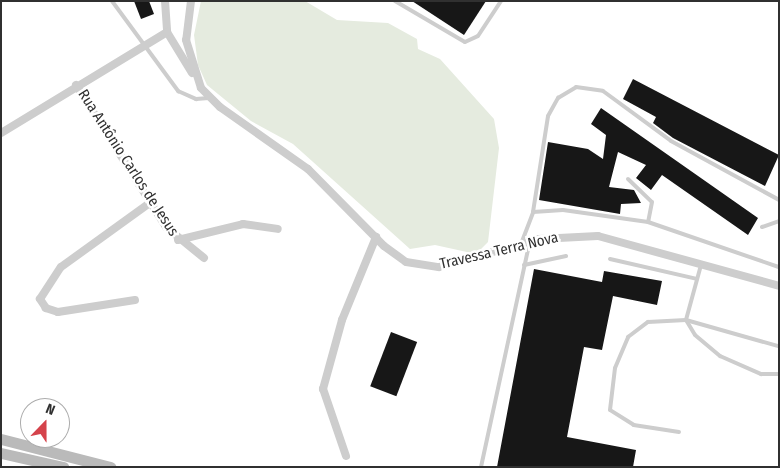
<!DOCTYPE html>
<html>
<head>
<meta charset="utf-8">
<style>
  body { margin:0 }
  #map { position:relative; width:780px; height:468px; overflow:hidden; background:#fff; font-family:"Fira Sans Condensed",sans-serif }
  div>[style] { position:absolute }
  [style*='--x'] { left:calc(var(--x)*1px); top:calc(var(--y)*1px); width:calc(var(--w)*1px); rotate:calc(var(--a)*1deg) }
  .green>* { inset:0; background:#e5ebdf }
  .building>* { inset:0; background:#171717; transform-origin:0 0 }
  .service>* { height:4px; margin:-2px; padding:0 2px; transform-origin:2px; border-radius:2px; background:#cdcdcd }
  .minor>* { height:8px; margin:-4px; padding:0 4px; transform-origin:4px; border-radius:4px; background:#cdcdcd }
  .secondary>* { height:11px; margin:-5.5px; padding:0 5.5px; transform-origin:5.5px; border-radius:5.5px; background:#bababa }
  span { translate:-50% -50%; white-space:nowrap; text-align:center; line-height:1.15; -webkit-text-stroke:5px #fff; paint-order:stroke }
  .street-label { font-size:15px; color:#303030 }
  .frame { position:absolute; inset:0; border:2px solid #303030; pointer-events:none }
  .north { position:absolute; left:20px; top:398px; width:50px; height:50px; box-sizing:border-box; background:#fff; border:1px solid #acacac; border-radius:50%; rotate:22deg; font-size:14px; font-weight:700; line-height:20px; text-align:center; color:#303030 }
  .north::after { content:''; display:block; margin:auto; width:18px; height:22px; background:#d5434b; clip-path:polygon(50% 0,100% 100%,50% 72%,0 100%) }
</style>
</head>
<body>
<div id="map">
  <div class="green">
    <i style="clip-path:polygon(201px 1px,305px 1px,337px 20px,388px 23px,417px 39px,418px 49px,440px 59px,494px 119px,499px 148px,488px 242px,476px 254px,435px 245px,410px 249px,293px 144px,251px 121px,207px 85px,198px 65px,194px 35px)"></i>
  </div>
  <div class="building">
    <i style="clip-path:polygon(134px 1px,149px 1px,154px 14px,141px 19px)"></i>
    <i style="clip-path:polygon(412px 1px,486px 1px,464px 35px)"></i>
    <i style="clip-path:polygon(633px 79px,779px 155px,765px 186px,673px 138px,653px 123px,656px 117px,623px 99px)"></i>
    <i style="clip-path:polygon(601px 108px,758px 218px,748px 235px,662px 175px,651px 190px,636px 178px,646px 165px,618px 152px,609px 187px,634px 190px,641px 203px,621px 204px,620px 214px,539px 200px,548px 142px,588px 149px,603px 159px,606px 135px,591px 124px)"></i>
    <i style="clip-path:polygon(534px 269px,602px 282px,604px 271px,662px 281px,657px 305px,613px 296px,602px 350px,584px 347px,567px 437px,636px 450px,633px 467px,497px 467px)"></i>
    <i style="left:391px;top:332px;width:28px;height:58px;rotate:21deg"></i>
  </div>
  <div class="service">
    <i style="--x:112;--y:1;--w:112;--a:53.7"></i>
    <i style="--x:178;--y:91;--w:20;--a:24"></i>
    <i style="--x:196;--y:99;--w:13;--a:-4"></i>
    <i style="--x:395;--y:1;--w:81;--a:30.4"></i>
    <i style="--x:465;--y:42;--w:14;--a:-25"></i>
    <i style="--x:478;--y:36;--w:42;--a:-56.7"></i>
    <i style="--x:628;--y:179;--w:33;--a:44"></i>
    <i style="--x:652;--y:202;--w:20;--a:101"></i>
    <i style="--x:533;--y:212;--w:30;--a:-4"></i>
    <i style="--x:563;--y:210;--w:86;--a:8"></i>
    <i style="--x:648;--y:222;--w:139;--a:19"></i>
    <i style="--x:762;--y:227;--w:18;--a:-19"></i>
    <i style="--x:521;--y:244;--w:34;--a:-69"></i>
    <i style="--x:533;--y:212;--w:97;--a:-81.1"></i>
    <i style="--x:548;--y:116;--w:21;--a:-61"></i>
    <i style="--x:558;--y:98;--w:21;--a:-31"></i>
    <i style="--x:576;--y:87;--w:27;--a:8"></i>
    <i style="--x:603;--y:91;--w:84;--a:36.3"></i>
    <i style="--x:671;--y:141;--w:123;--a:28.6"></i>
    <i style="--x:610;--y:259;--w:89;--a:12.9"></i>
    <i style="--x:524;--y:265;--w:43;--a:-12.1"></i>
    <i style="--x:701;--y:265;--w:57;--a:105.3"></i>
    <i style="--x:686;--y:320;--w:17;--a:59"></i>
    <i style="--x:695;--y:335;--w:33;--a:40"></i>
    <i style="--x:720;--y:356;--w:45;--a:23.7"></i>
    <i style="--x:761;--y:374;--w:18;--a:0"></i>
    <i style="--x:679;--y:432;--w:46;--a:-171.2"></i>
    <i style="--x:634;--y:425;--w:28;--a:-148"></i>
    <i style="--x:610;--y:410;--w:42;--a:-83.2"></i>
    <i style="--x:615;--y:368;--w:34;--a:-67"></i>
    <i style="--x:628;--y:337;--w:25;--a:-37"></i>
    <i style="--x:648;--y:322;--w:38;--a:-3"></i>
    <i style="--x:686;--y:320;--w:96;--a:15.8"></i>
    <i style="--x:481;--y:467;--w:231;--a:-77.8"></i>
  </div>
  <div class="minor">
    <i style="--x:165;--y:1;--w:31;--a:86"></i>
    <i style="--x:167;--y:32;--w:48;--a:58.6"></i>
    <i style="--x:191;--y:1;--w:39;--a:97"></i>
    <i style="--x:186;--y:40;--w:50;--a:72.6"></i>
    <i style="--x:201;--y:88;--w:27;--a:45"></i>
    <i style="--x:220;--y:107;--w:108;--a:35.2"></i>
    <i style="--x:308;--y:169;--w:108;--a:45.4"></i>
    <i style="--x:384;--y:246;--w:27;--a:36"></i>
    <i style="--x:406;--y:262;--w:33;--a:9"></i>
    <i style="--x:439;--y:267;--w:104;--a:-15.6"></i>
    <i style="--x:539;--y:239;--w:59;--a:-2.9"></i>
    <i style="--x:598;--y:236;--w:188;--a:15.4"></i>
    <i style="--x:76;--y:85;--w:168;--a:57.6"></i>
    <i style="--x:166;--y:227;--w:49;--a:39.2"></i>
    <i style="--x:1;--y:133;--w:194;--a:-31.3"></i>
    <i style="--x:178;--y:240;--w:67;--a:-13.8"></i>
    <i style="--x:243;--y:224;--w:35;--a:8"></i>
    <i style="--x:135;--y:300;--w:78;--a:171.1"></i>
    <i style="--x:58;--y:312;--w:13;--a:-162"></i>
    <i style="--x:46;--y:308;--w:11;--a:-124"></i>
    <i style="--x:40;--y:299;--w:38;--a:-57"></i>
    <i style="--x:61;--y:267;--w:111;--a:-35.8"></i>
    <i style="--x:346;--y:456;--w:71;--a:-108.9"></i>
    <i style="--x:323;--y:389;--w:72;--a:-74.6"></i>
    <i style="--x:342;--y:320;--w:90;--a:-67.7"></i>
  </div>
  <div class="secondary">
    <i style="--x:1;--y:439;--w:113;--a:14.4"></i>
    <i style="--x:1;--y:453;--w:64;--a:12.7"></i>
  </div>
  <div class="street-label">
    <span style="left:128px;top:163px;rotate:57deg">Rua Antônio Carlos de Jesus</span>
    <span style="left:499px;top:251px;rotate:-13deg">Travessa Terra Nova</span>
  </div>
  <div class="frame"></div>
  <div class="north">N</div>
</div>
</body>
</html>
